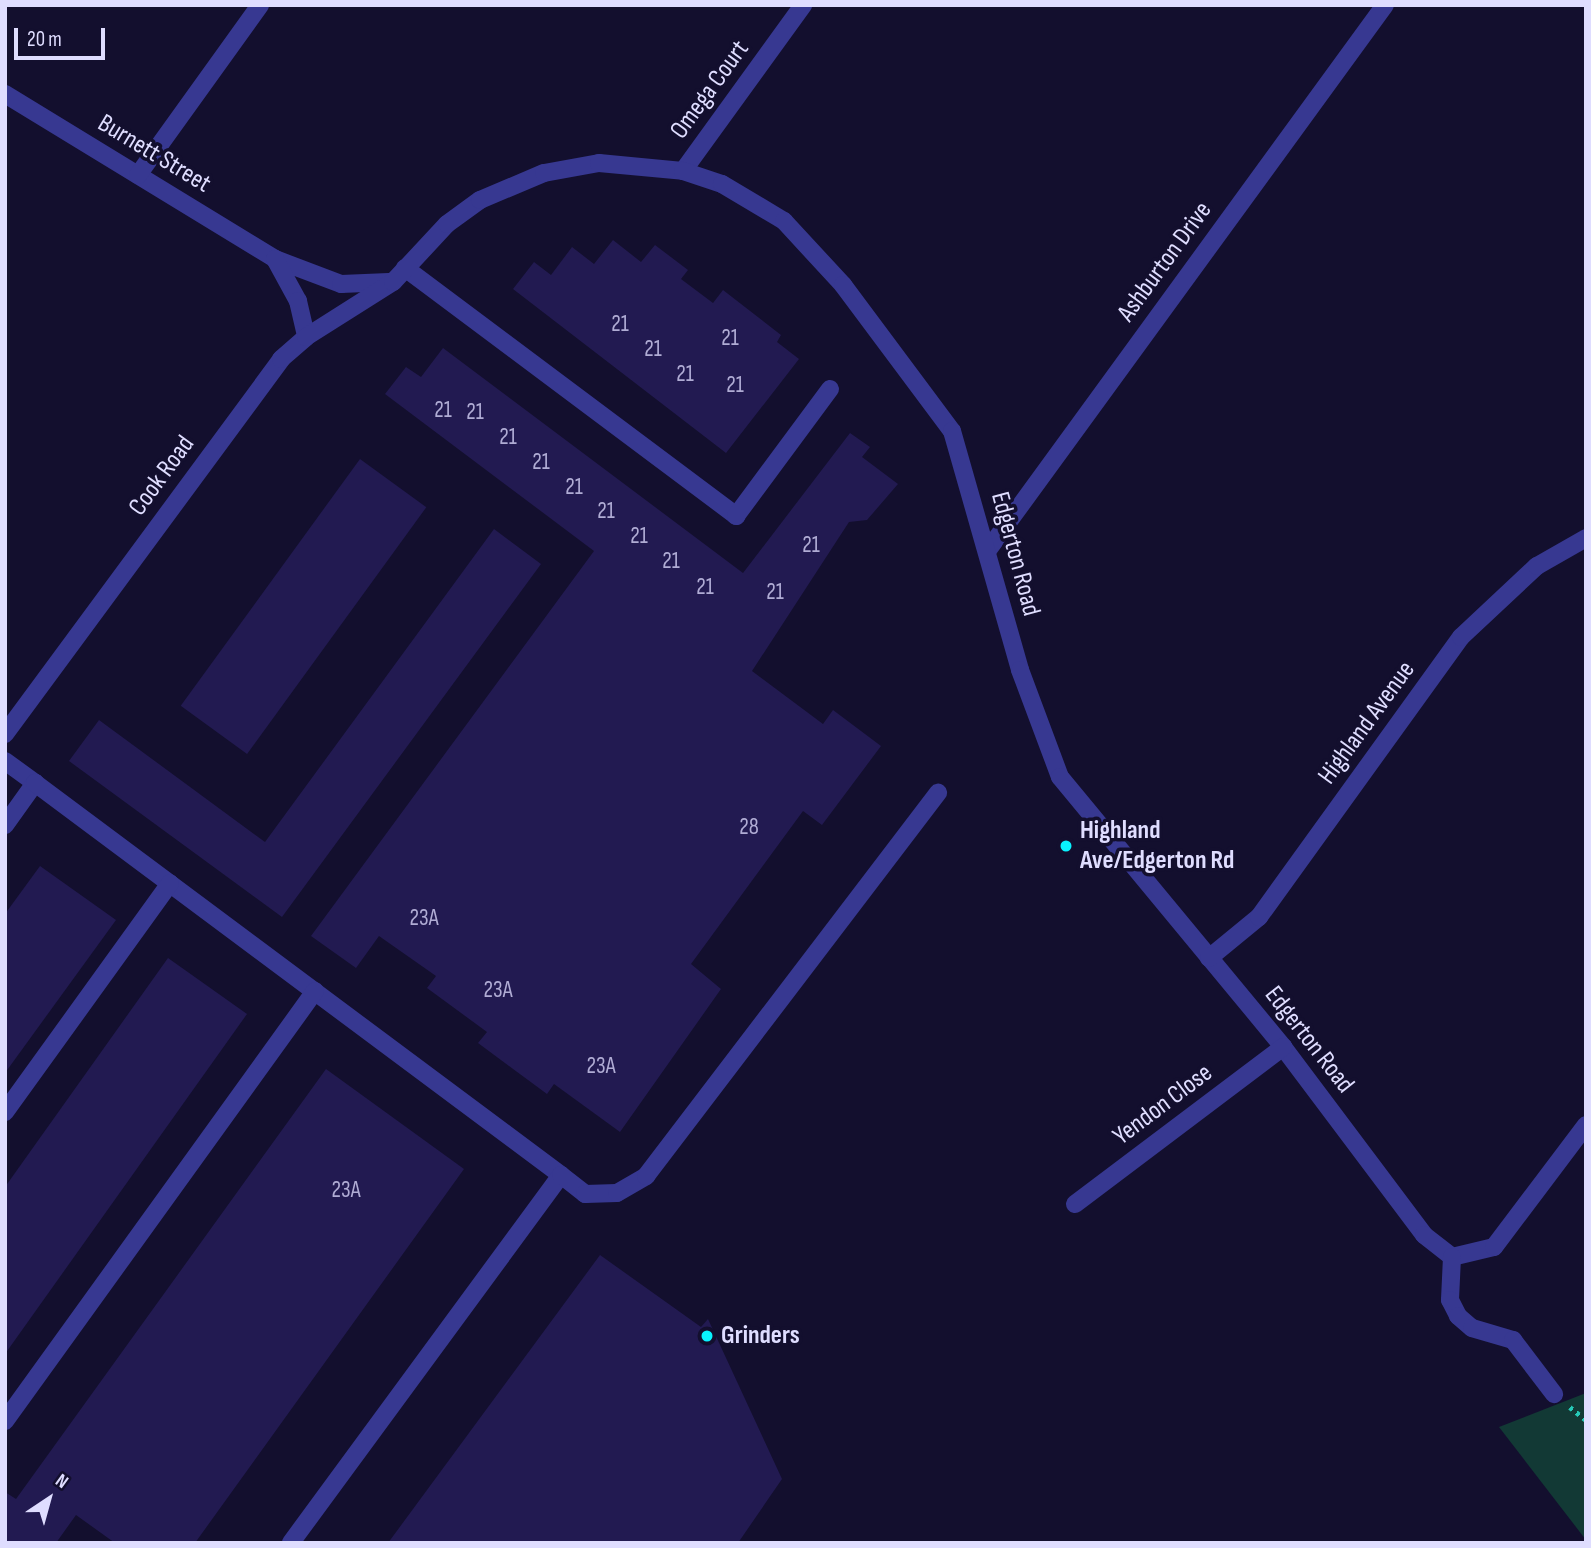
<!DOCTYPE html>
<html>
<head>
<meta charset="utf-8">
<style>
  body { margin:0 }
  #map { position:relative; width:1591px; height:1548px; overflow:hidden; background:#130f2e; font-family:"Sofia Sans Condensed",sans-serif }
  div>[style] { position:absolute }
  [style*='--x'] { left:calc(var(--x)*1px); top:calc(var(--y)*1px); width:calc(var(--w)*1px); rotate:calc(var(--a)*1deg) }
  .green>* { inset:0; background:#123935 }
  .building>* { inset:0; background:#221a51; transform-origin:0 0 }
  .path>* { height:4.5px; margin-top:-2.25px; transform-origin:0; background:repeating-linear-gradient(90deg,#26c9b7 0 3.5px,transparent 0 8.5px) }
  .minor>* { height:18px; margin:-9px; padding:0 9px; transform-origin:9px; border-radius:9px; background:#373891 }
  .dots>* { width:19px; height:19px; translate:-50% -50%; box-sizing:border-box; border:4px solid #130f2e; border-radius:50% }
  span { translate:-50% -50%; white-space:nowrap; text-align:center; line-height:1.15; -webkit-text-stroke:7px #130f2e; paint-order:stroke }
  .number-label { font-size:23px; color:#b0acd4 }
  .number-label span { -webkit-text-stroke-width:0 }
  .street-label { font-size:26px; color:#dfddff }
  .poi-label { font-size:26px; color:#dfddff; font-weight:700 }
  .left { translate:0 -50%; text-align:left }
  .frame { position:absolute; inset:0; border:7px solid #dfddff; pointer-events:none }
  .north { position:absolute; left:14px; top:1464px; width:70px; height:70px; -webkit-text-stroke:5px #130f2e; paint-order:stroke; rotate:36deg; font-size:19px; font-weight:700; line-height:28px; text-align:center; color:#dfddff }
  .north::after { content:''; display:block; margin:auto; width:24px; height:32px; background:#dfddff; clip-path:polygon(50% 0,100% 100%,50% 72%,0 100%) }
  .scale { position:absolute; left:14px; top:28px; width:91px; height:32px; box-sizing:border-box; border:4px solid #dfddff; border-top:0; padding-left:9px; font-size:21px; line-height:24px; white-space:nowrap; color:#dfddff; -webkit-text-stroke:5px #130f2e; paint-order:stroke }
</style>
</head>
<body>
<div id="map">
  <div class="green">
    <i style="clip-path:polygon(1586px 1393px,1586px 1540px,1499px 1427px)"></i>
  </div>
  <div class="building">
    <i style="clip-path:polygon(613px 240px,641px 262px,655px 245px,688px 270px,681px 279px,713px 303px,723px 290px,781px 335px,777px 342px,799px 359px,726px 453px,513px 289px,534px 262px,551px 275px,572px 247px,594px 264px)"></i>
    <i style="clip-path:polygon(443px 348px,743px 573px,850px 433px,870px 447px,862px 457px,898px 484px,867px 520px,849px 522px,752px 671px,823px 724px,833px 710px,881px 746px,822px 825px,803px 811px,691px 964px,721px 989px,620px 1132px,554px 1084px,547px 1094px,478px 1043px,487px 1032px,427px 988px,436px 976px,379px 936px,356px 968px,311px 936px,594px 551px,385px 394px,406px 367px,421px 377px)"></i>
    <i style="left:360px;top:459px;width:82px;height:305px;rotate:36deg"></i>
    <i style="clip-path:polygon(494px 529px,541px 564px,282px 917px,69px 761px,99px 720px,265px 842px)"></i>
    <i style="clip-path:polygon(40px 866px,116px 920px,5px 1073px,5px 914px)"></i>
    <i style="clip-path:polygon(168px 958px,247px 1014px,5px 1354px,5px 1187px)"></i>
    <i style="clip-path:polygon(326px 1069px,464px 1169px,195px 1543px,115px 1543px,76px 1515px,56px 1543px,5px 1543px,5px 1492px,16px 1499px)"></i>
    <i style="clip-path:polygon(600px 1255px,701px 1327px,708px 1319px,782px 1479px,738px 1543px,388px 1543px)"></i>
  </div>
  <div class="path">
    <i style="--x:1570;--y:1407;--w:21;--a:39"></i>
  </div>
  <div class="minor">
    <i style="--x:5;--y:94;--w:316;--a:31.4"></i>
    <i style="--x:275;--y:259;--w:71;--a:20.7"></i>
    <i style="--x:341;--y:284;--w:48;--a:-2.4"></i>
    <i style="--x:683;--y:171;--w:205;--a:-54.1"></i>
    <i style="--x:138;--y:175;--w:209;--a:-54.3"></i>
    <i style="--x:275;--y:259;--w:48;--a:61.3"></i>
    <i style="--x:298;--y:301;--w:37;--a:77"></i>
    <i style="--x:405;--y:268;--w:414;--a:36.8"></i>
    <i style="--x:736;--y:516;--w:158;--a:-53.5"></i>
    <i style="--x:988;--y:550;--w:674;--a:-53.93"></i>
    <i style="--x:5;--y:734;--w:466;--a:-53.6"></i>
    <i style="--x:281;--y:359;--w:33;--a:-41"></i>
    <i style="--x:306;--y:337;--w:103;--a:-32.3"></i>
    <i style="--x:393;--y:282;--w:79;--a:-47"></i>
    <i style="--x:447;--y:224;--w:41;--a:-36"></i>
    <i style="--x:480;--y:200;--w:69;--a:-22.9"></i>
    <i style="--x:544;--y:173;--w:56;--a:-10.3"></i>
    <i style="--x:599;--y:163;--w:84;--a:5.4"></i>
    <i style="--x:683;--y:171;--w:41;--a:18.4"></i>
    <i style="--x:722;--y:184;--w:72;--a:30.8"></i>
    <i style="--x:784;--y:221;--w:87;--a:47.3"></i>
    <i style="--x:843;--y:285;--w:182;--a:53.3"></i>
    <i style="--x:952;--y:431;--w:248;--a:74.1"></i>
    <i style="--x:1020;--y:670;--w:114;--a:69.5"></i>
    <i style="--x:1060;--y:777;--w:350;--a:50.4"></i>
    <i style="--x:1283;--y:1047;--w:235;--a:53.1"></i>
    <i style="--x:1424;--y:1235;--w:36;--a:38"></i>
    <i style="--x:1452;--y:1257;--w:43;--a:-13.4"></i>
    <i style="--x:1494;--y:1247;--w:153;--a:-53"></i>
    <i style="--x:5;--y:761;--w:37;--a:36"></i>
    <i style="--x:5;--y:825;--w:52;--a:-54.5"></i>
    <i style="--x:35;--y:783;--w:656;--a:36.7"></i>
    <i style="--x:561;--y:1175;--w:456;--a:126.3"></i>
    <i style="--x:1209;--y:958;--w:65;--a:-39.4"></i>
    <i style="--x:1259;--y:917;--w:345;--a:-54.2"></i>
    <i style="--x:1461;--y:637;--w:104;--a:-43.1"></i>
    <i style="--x:1537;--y:566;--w:56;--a:-29.7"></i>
    <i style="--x:5;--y:1112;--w:282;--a:-54.2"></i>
    <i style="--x:561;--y:1175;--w:31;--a:38"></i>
    <i style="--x:585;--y:1194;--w:32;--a:-2"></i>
    <i style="--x:617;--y:1193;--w:34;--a:-30"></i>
    <i style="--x:646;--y:1176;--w:482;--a:-52.7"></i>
    <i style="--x:1075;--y:1204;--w:261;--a:-37"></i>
    <i style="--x:1452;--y:1257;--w:43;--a:92.7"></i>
    <i style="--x:1450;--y:1300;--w:18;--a:63"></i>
    <i style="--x:1458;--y:1316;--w:18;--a:41"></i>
    <i style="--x:1472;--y:1328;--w:43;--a:16.3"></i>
    <i style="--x:1513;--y:1340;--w:68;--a:52.8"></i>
    <i style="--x:5;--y:1421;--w:530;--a:-54.21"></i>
  </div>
  <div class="dots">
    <i style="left:1066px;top:846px;background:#09f3ff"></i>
    <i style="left:707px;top:1336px;background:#09f3ff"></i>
  </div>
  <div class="number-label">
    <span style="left:620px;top:324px">21</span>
    <span style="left:730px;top:338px">21</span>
    <span style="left:653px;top:349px">21</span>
    <span style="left:685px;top:374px">21</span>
    <span style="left:735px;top:385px">21</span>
    <span style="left:443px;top:410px">21</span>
    <span style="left:475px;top:412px">21</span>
    <span style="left:508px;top:437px">21</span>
    <span style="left:541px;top:462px">21</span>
    <span style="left:574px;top:487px">21</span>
    <span style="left:606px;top:511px">21</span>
    <span style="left:639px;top:536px">21</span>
    <span style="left:811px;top:545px">21</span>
    <span style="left:671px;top:561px">21</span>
    <span style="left:705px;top:587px">21</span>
    <span style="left:775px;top:592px">21</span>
    <span style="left:749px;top:827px">28</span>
    <span style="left:424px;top:918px">23A</span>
    <span style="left:498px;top:990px">23A</span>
    <span style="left:601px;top:1066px">23A</span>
    <span style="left:346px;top:1190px">23A</span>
  </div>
  <div class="street-label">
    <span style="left:710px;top:90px;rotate:-54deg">Omega Court</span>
    <span style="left:154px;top:154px;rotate:31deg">Burnett Street</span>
    <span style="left:1165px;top:262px;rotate:-54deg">Ashburton Drive</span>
    <span style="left:162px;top:476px;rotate:-54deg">Cook Road</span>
    <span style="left:1015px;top:554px;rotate:75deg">Edgerton Road</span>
    <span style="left:1367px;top:723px;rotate:-54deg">Highland Avenue</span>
    <span style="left:1309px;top:1040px;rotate:52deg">Edgerton Road</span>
    <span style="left:1163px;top:1105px;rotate:-37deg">Yendon Close</span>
  </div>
  <div class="poi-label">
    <span class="left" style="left:1080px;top:846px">Highland<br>Ave/Edgerton Rd</span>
    <span class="left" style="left:721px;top:1336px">Grinders</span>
  </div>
  <div class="frame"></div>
  <div class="north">N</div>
  <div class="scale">20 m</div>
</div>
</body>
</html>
